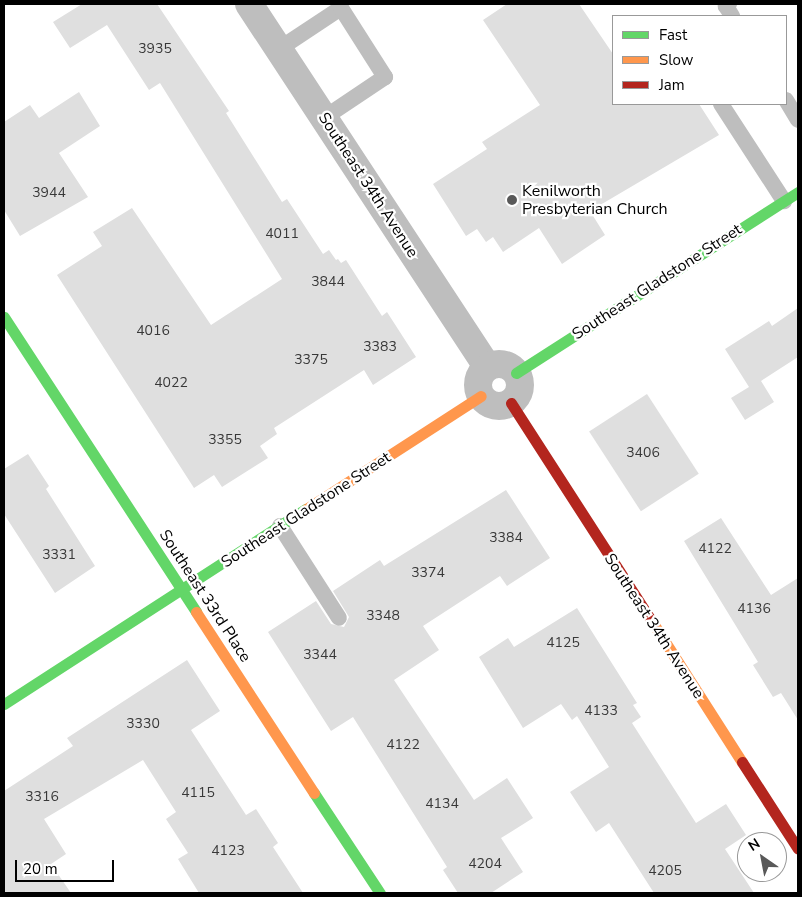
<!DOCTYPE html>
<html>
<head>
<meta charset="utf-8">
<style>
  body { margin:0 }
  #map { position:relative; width:802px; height:897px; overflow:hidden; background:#fff; font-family:"Nunito Sans",sans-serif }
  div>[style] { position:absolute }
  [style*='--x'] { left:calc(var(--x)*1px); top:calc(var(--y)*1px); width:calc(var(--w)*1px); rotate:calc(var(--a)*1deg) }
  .building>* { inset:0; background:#dfdfdf; transform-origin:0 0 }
  .lane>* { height:16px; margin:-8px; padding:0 8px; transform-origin:8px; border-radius:8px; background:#bebebe }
  .street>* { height:28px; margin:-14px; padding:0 14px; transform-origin:14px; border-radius:14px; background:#bebebe }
  .street>.ring { margin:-14px; padding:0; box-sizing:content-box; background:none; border:28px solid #bebebe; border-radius:50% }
  .fast>* { height:11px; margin:-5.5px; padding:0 5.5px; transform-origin:5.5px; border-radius:5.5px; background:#63d668 }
  .slow>* { height:11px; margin:-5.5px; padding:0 5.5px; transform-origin:5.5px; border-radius:5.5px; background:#ff974d }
  .jam>* { height:11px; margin:-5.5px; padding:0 5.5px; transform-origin:5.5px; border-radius:5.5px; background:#b3261e }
  .dots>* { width:14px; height:14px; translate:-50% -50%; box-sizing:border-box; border:2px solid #fff; border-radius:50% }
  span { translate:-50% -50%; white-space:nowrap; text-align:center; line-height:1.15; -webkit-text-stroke:4.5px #fff; paint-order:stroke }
  .number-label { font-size:14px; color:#383838 }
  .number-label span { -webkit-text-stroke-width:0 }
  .street-label { font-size:16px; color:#000 }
  .poi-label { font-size:16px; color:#000 }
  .left { translate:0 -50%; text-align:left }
  .frame { position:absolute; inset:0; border:5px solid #000; pointer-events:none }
  .legend { position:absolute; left:612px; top:15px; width:175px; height:90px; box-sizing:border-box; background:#fff; border:1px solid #999; margin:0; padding:6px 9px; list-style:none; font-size:15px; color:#000 }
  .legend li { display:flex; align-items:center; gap:10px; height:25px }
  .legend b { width:25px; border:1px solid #999 }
  .north { position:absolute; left:737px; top:832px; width:50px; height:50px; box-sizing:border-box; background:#fff; border:1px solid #999; border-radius:50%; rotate:327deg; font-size:14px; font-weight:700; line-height:20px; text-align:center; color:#000 }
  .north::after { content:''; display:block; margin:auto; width:18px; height:22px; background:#595959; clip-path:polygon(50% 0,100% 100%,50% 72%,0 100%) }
  .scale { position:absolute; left:15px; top:860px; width:99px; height:22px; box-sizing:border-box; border:2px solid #000; border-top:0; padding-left:6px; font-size:15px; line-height:18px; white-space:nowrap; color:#000; -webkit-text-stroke:4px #fff; paint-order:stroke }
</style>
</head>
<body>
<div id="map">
  <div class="building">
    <i style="clip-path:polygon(82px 4px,157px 4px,229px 111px,226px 113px,282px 202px,287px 199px,323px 254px,329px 250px,336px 260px,338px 259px,341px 263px,346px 260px,382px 316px,387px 312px,416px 357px,373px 385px,364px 370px,274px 428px,277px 434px,260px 446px,268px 458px,222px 487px,214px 475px,194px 488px,57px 275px,102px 246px,93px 232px,132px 208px,211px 325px,282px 279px,160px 83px,149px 90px,107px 25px,70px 48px,53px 22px)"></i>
    <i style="clip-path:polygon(507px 4px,579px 4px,613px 54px,613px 104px,699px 104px,719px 135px,590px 211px,605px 235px,562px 264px,539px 228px,503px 252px,493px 237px,486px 242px,477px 229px,466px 236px,433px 184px,487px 149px,482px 142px,540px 105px,483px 20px)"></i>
    <i style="clip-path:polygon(79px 92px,100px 126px,59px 153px,88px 197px,20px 236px,4px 210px,4px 122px,30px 105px,39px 118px)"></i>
    <i style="clip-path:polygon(798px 308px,798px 357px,761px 381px,774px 402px,745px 420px,731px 398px,749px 387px,725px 349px,769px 321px,772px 326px)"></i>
    <i style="left:647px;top:394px;width:95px;height:69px;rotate:57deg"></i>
    <i style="clip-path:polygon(28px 454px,49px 486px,46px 489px,95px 566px,55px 593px,4px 514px,4px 469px)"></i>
    <i style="clip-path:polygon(506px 490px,550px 558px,507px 586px,500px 576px,423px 626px,439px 650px,394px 680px,474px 800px,507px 778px,533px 818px,501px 838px,523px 872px,491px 893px,458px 893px,443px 870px,447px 867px,353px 717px,331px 731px,268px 632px,316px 601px,331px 624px,344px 627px,349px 617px,333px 591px,380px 560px,384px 566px)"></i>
    <i style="clip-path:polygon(721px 518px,771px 595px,798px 578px,798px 720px,781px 693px,773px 697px,753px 665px,758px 662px,684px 541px)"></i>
    <i style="clip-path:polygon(577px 608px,637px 703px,633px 705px,641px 717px,632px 723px,696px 823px,726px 804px,746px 835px,725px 849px,754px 893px,654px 893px,609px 823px,596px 832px,570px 792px,609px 767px,577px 716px,572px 720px,561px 704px,523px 728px,479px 657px,508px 638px,514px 647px)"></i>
    <i style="clip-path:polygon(187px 660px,220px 711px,191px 730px,246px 815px,256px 809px,278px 843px,273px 847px,303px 893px,199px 893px,178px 859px,188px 853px,166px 819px,176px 812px,143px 760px,44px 819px,66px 854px,51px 864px,71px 893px,4px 893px,4px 791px,73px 746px,67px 738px)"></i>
  </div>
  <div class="lane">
    <i style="--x:729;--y:4;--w:4;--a:146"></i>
    <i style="--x:726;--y:6;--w:12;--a:59"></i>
    <i style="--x:279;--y:49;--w:74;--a:-33.5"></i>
    <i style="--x:341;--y:8;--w:82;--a:57.5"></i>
    <i style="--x:385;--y:77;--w:73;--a:146.1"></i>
    <i style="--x:786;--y:100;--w:23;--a:59"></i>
    <i style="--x:721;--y:104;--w:116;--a:57"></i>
    <i style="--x:280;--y:526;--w:109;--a:57.3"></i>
  </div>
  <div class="street">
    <i style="--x:249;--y:4;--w:434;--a:56.7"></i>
    <i class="ring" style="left:478px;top:364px;width:14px;height:14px"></i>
  </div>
  <div class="fast">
    <i style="--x:4;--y:317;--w:352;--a:56.9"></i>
    <i style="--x:516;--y:373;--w:335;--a:-32.7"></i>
    <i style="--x:4;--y:704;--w:359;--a:-32.9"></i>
    <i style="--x:314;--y:793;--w:120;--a:56.6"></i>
  </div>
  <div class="slow">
    <i style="--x:306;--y:509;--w:208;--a:-32.9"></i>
    <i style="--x:196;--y:612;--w:216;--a:56.9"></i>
    <i style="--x:653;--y:623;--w:165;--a:57.4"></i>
  </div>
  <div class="jam">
    <i style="--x:511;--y:403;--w:262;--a:57.2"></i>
    <i style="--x:742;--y:762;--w:103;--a:57.2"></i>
  </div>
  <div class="dots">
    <i style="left:512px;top:200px;background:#595959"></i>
  </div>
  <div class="number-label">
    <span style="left:155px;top:49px">3935</span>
    <span style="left:49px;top:193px">3944</span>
    <span style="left:282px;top:234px">4011</span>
    <span style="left:328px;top:282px">3844</span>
    <span style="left:153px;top:331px">4016</span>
    <span style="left:380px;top:347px">3383</span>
    <span style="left:311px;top:360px">3375</span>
    <span style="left:171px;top:383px">4022</span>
    <span style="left:225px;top:440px">3355</span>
    <span style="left:643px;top:453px">3406</span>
    <span style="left:506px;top:538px">3384</span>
    <span style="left:715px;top:549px">4122</span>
    <span style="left:59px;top:555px">3331</span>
    <span style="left:428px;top:573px">3374</span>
    <span style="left:754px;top:609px">4136</span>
    <span style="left:383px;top:616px">3348</span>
    <span style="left:563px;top:643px">4125</span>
    <span style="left:320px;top:655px">3344</span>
    <span style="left:601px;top:711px">4133</span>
    <span style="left:143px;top:724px">3330</span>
    <span style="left:403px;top:745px">4122</span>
    <span style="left:198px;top:793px">4115</span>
    <span style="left:42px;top:797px">3316</span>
    <span style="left:442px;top:804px">4134</span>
    <span style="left:228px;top:851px">4123</span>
    <span style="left:485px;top:864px">4204</span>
    <span style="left:665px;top:871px">4205</span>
  </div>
  <div class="street-label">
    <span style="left:368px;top:185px;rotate:57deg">Southeast 34th Avenue</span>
    <span style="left:657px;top:282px;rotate:-33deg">Southeast Gladstone Street</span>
    <span style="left:306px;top:510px;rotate:-33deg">Southeast Gladstone Street</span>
    <span style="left:205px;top:596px;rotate:57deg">Southeast 33rd Place</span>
    <span style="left:654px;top:626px;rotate:57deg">Southeast 34th Avenue</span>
  </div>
  <div class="poi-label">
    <span class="left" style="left:522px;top:200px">Kenilworth<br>Presbyterian Church</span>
  </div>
  <div class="frame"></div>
  <ul class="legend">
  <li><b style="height:6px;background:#63d668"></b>Fast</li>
  <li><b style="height:6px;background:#ff974d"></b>Slow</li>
  <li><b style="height:6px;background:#b3261e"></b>Jam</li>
  </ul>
  <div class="north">N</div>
  <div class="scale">20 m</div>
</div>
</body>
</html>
